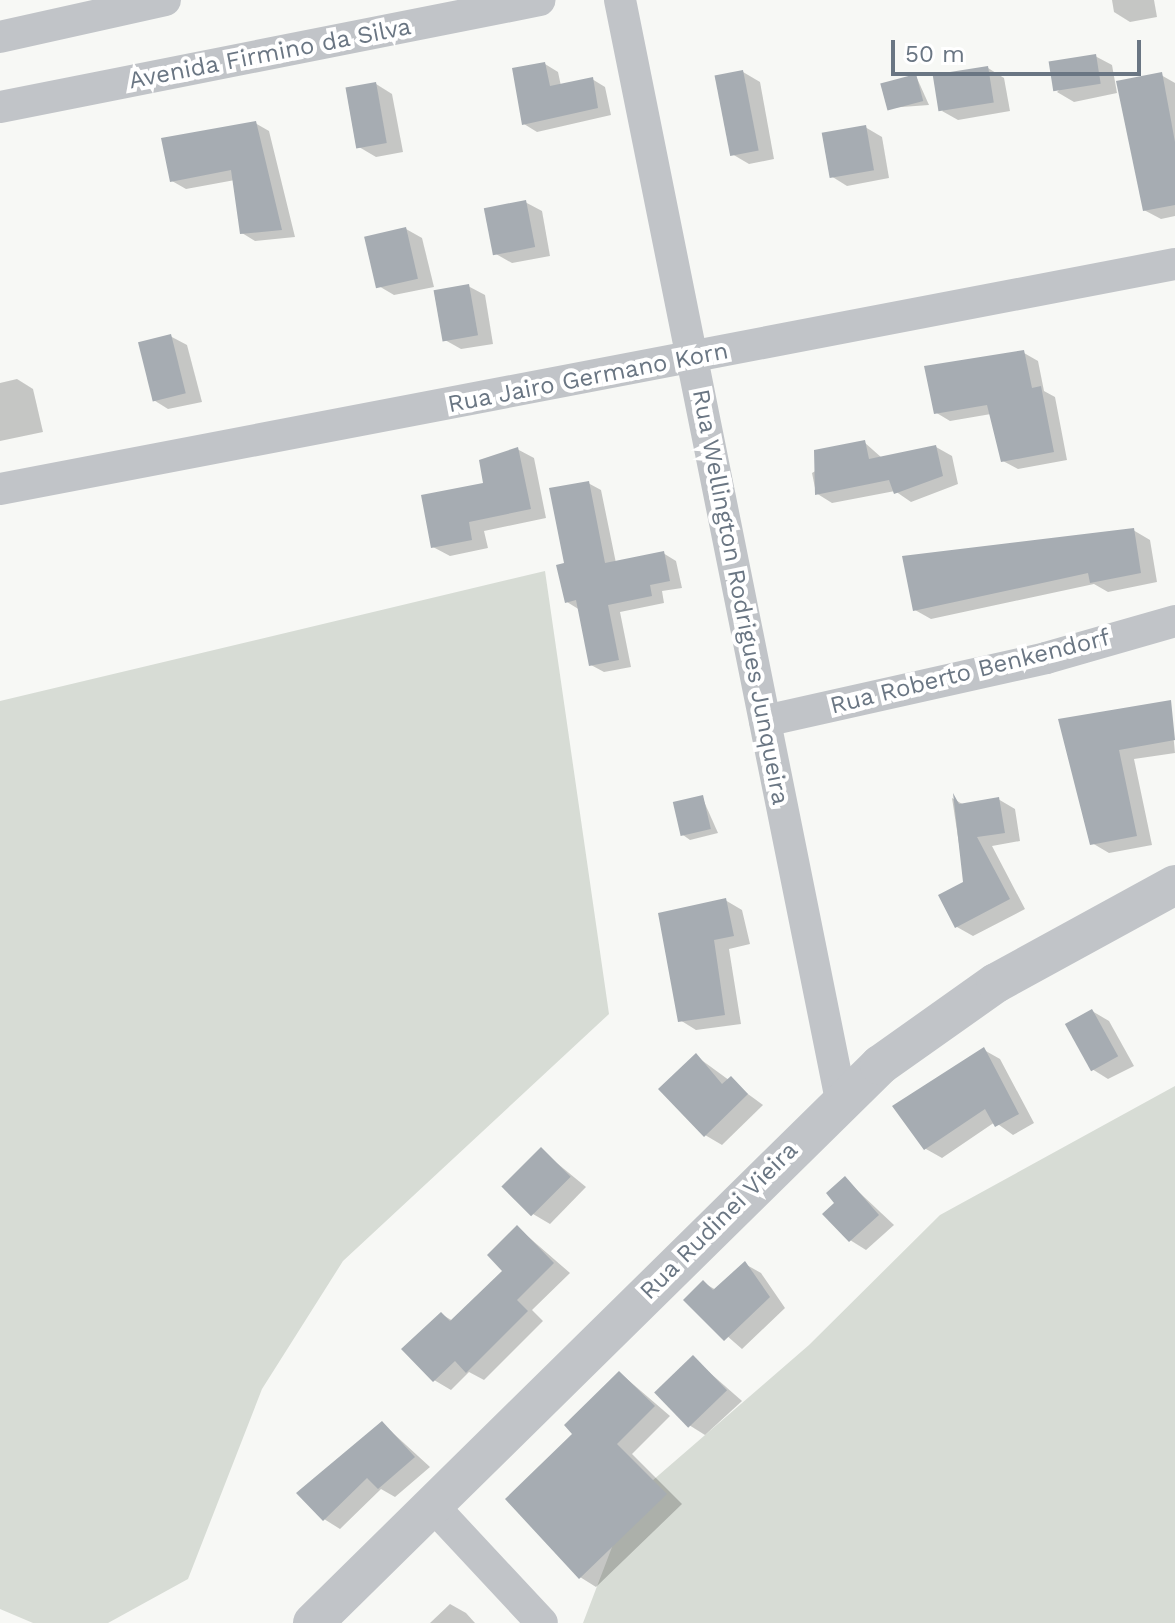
<!DOCTYPE html>
<html>
<head>
<meta charset="utf-8">
<style>
  body { margin:0 }
  #map { position:relative; width:1175px; height:1623px; overflow:hidden; background:#f7f8f5; font-family:"Work Sans",sans-serif }
  div>[style] { position:absolute }
  [style*='--x'] { left:calc(var(--x)*1px); top:calc(var(--y)*1px); width:calc(var(--w)*1px); rotate:calc(var(--a)*1deg) }
  .green>* { inset:0; background:#d7dcd5 }
  .shadow>* { inset:0; background:#0003 }
  .building>* { inset:0; background:#a6acb2; transform-origin:0 0 }
  .minor>* { height:32px; margin:-16px; padding:0 16px; transform-origin:16px; border-radius:16px; background:#c1c4c8 }
  .tertiary>* { height:40px; margin:-20px; padding:0 20px; transform-origin:20px; border-radius:20px; background:#c1c4c8 }
  span { translate:-50% -50%; white-space:nowrap; text-align:center; line-height:1.15; -webkit-text-stroke:8px #fff; paint-order:stroke }
  .street-label { font-size:24px; color:#6a7683 }
  .scale { position:absolute; left:891px; top:40px; width:250px; height:36px; box-sizing:border-box; border:4px solid #6a7683; border-top:0; padding-left:10px; font-size:24px; line-height:28px; white-space:nowrap; color:#6a7683; -webkit-text-stroke:6px #fff; paint-order:stroke }
</style>
</head>
<body>
<div id="map">
  <div class="green">
    <i style="clip-path:polygon(545px 571px,609px 1014px,343px 1261px,262px 1389px,188px 1579px,108px 1623px,33px 1623px,0 1609px,0 701px)"></i>
    <i style="clip-path:polygon(1175px 1086px,1175px 1623px,583px 1623px,630px 1500px,809px 1345px,940px 1215px)"></i>
  </div>
  <div class="shadow">
    <i style="clip-path:polygon(1112px 0,1154px 0,1157px 17px,1130px 22px,1114px 12px)"></i>
    <i style="clip-path:polygon(1095px 56px,1112px 65px,1117px 93px,1074px 102px,1057px 92px)"></i>
    <i style="clip-path:polygon(545px 64px,558px 72px,561px 86px,592px 79px,605px 87px,611px 115px,537px 132px,524px 124px)"></i>
    <i style="clip-path:polygon(988px 68px,1004px 78px,1010px 111px,958px 120px,942px 111px)"></i>
    <i style="clip-path:polygon(743px 72px,760px 82px,774px 159px,749px 164px,732px 154px)"></i>
    <i style="clip-path:polygon(1161px 75px,1175px 83px,1175px 216px,1161px 219px,1144px 210px)"></i>
    <i style="clip-path:polygon(916px 76px,929px 105px,888px 108px)"></i>
    <i style="clip-path:polygon(376px 84px,392px 94px,403px 152px,376px 157px,359px 147px)"></i>
    <i style="clip-path:polygon(255px 123px,269px 131px,295px 237px,255px 241px,242px 233px,235px 180px,186px 189px,172px 181px)"></i>
    <i style="clip-path:polygon(865px 127px,882px 137px,889px 178px,847px 186px,831px 176px)"></i>
    <i style="clip-path:polygon(525px 202px,542px 211px,550px 256px,512px 263px,496px 254px)"></i>
    <i style="clip-path:polygon(406px 229px,422px 238px,434px 287px,394px 295px,377px 285px)"></i>
    <i style="clip-path:polygon(468px 286px,485px 295px,493px 344px,461px 349px,445px 340px)"></i>
    <i style="clip-path:polygon(170px 336px,187px 345px,202px 402px,168px 409px,152px 399px)"></i>
    <i style="clip-path:polygon(1024px 353px,1038px 361px,1044px 391px,1055px 397px,1067px 460px,1018px 469px,1003px 461px,991px 414px,950px 421px,935px 412px)"></i>
    <i style="clip-path:polygon(17px 379px,33px 389px,43px 432px,0 441px,0 383px)"></i>
    <i style="clip-path:polygon(864px 442px,882px 458px,936px 447px,952px 456px,958px 484px,911px 502px,895px 491px,832px 503px,816px 493px,812px 473px)"></i>
    <i style="clip-path:polygon(517px 449px,534px 458px,546px 518px,484px 531px,488px 548px,450px 556px,433px 547px)"></i>
    <i style="clip-path:polygon(588px 483px,601px 490px,616px 563px,663px 553px,676px 561px,682px 588px,662px 591px,664px 603px,620px 612px,631px 667px,604px 672px,591px 665px,580px 610px,567px 602px,566px 565px)"></i>
    <i style="clip-path:polygon(1133px 530px,1150px 540px,1157px 582px,1108px 592px,1094px 584px,931px 619px,915px 610px)"></i>
    <i style="clip-path:polygon(1170px 702px,1175px 753px,1134px 759px,1152px 845px,1109px 853px,1092px 843px,1060px 720px)"></i>
    <i style="clip-path:polygon(702px 797px,718px 833px,690px 840px,683px 835px)"></i>
    <i style="clip-path:polygon(952px 798px,964px 805px,998px 799px,1015px 809px,1020px 841px,992px 846px,1025px 909px,973px 936px,957px 927px,965px 883px)"></i>
    <i style="clip-path:polygon(725px 900px,742px 910px,750px 944px,729px 949px,741px 1024px,696px 1030px,680px 1020px)"></i>
    <i style="clip-path:polygon(1092px 1011px,1109px 1021px,1134px 1066px,1108px 1079px,1092px 1069px)"></i>
    <i style="clip-path:polygon(984px 1050px,1000px 1059px,1034px 1123px,1013px 1135px,995px 1122px,942px 1158px,926px 1149px,895px 1107px)"></i>
    <i style="clip-path:polygon(696px 1056px,763px 1105px,722px 1145px,705px 1135px)"></i>
    <i style="clip-path:polygon(541px 1150px,586px 1187px,550px 1224px,533px 1214px)"></i>
    <i style="clip-path:polygon(845px 1179px,894px 1225px,866px 1250px,850px 1240px,837px 1204px)"></i>
    <i style="clip-path:polygon(517px 1227px,570px 1273px,532px 1310px,543px 1321px,484px 1380px,469px 1372px,451px 1390px,434px 1380px,441px 1314px,453px 1321px,505px 1271px)"></i>
    <i style="clip-path:polygon(745px 1264px,761px 1273px,785px 1308px,742px 1349px,686px 1300px,704px 1283px,716px 1290px)"></i>
    <i style="clip-path:polygon(693px 1358px,742px 1401px,705px 1435px,689px 1425px)"></i>
    <i style="clip-path:polygon(620px 1373px,670px 1416px,632px 1454px,682px 1504px,596px 1587px,580px 1577px,575px 1434px)"></i>
    <i style="clip-path:polygon(382px 1423px,430px 1467px,395px 1497px,381px 1489px,340px 1529px,324px 1519px)"></i>
    <i style="clip-path:polygon(450px 1604px,466px 1613px,475px 1623px,430px 1623px)"></i>
  </div>
  <div class="building">
    <i style="left:1096px;top:54px;width:30px;height:48px;rotate:81deg"></i>
    <i style="clip-path:polygon(545px 62px,550px 86px,593px 77px,598px 108px,522px 125px,512px 68px)"></i>
    <i style="left:988px;top:66px;width:37px;height:56px;rotate:81deg"></i>
    <i style="left:743px;top:70px;width:82px;height:29px;rotate:79deg"></i>
    <i style="clip-path:polygon(1162px 72px,1175px 142px,1175px 205px,1143px 211px,1116px 81px)"></i>
    <i style="left:916px;top:74px;width:28px;height:37px;rotate:75deg"></i>
    <i style="left:376px;top:82px;width:62px;height:31px;rotate:80deg"></i>
    <i style="clip-path:polygon(256px 121px,282px 230px,240px 234px,231px 170px,170px 182px,161px 138px)"></i>
    <i style="left:866px;top:125px;width:46px;height:45px;rotate:80deg"></i>
    <i style="left:526px;top:200px;width:48px;height:43px;rotate:79deg"></i>
    <i style="left:406px;top:227px;width:53px;height:43px;rotate:77deg"></i>
    <i style="left:469px;top:284px;width:52px;height:36px;rotate:80deg"></i>
    <i style="left:171px;top:334px;width:61px;height:34px;rotate:76deg"></i>
    <i style="clip-path:polygon(1024px 350px,1032px 388px,1041px 386px,1054px 452px,1001px 462px,987px 405px,934px 414px,924px 366px)"></i>
    <i style="clip-path:polygon(865px 440px,869px 459px,936px 445px,943px 476px,894px 494px,889px 480px,815px 495px,814px 450px)"></i>
    <i style="clip-path:polygon(518px 447px,531px 509px,469px 522px,472px 540px,431px 548px,421px 495px,483px 483px,479px 460px)"></i>
    <i style="clip-path:polygon(589px 481px,605px 563px,664px 551px,670px 581px,650px 585px,652px 596px,608px 605px,619px 660px,589px 666px,576px 600px,565px 603px,556px 565px,564px 563px,549px 488px)"></i>
    <i style="clip-path:polygon(1134px 528px,1141px 573px,1090px 583px,1088px 573px,913px 611px,902px 556px)"></i>
    <i style="clip-path:polygon(1171px 700px,1175px 740px,1119px 750px,1137px 836px,1090px 845px,1058px 719px)"></i>
    <i style="clip-path:polygon(953px 793px,959px 804px,999px 797px,1005px 833px,977px 837px,1010px 899px,955px 928px,938px 895px,963px 882px)"></i>
    <i style="left:703px;top:795px;width:35px;height:31px;rotate:77deg"></i>
    <i style="clip-path:polygon(726px 898px,734px 936px,714px 940px,725px 1015px,678px 1022px,658px 913px)"></i>
    <i style="left:1092px;top:1009px;width:54px;height:31px;rotate:61deg"></i>
    <i style="clip-path:polygon(984px 1047px,1019px 1114px,995px 1127px,985px 1109px,924px 1150px,892px 1106px)"></i>
    <i style="clip-path:polygon(696px 1053px,722px 1084px,731px 1076px,748px 1094px,704px 1137px,658px 1089px)"></i>
    <i style="left:541px;top:1147px;width:42px;height:56px;rotate:45deg"></i>
    <i style="clip-path:polygon(845px 1176px,879px 1215px,849px 1242px,822px 1214px,834px 1203px,826px 1193px)"></i>
    <i style="clip-path:polygon(517px 1225px,554px 1263px,517px 1300px,528px 1311px,466px 1373px,455px 1361px,433px 1382px,401px 1349px,441px 1312px,450px 1321px,502px 1271px,487px 1255px)"></i>
    <i style="clip-path:polygon(745px 1261px,770px 1297px,724px 1341px,683px 1300px,703px 1280px,713px 1290px)"></i>
    <i style="left:693px;top:1355px;width:49px;height:54px;rotate:46deg"></i>
    <i style="clip-path:polygon(619px 1371px,655px 1406px,617px 1444px,667px 1494px,579px 1579px,505px 1499px,572px 1434px,564px 1425px)"></i>
    <i style="clip-path:polygon(382px 1421px,415px 1457px,378px 1489px,367px 1478px,323px 1521px,296px 1493px)"></i>
  </div>
  <div class="minor">
    <i style="--x:620;--y:0;--w:1122;--a:78.64"></i>
    <i style="--x:0;--y:37;--w:169;--a:-12.6"></i>
    <i style="--x:0;--y:107;--w:550;--a:-11.21"></i>
    <i style="--x:0;--y:489;--w:1196;--a:-10.84"></i>
    <i style="--x:765;--y:721;--w:288;--a:-12.6"></i>
    <i style="--x:1046;--y:658;--w:134;--a:-16"></i>
    <i style="--x:432;--y:1505;--w:161;--a:47"></i>
  </div>
  <div class="tertiary">
    <i style="--x:313;--y:1623;--w:796;--a:-44.54"></i>
    <i style="--x:880;--y:1065;--w:142;--a:-35.3"></i>
    <i style="--x:996;--y:983;--w:204;--a:-28.7"></i>
  </div>
  <div class="street-label">
    <span style="left:270px;top:54px;rotate:-11deg">Avenida Firmino da Silva</span>
    <span style="left:588px;top:378px;rotate:-11deg">Rua Jairo Germano Korn</span>
    <span style="left:740px;top:597px;rotate:79deg">Rua Wellington Rodrigues Junqueira</span>
    <span style="left:970px;top:672px;rotate:-14deg">Rua Roberto Benkendorf</span>
    <span style="left:719px;top:1221px;rotate:-45deg">Rua Rudinei Vieira</span>
  </div>
  <div class="scale">50 m</div>
</div>
</body>
</html>
